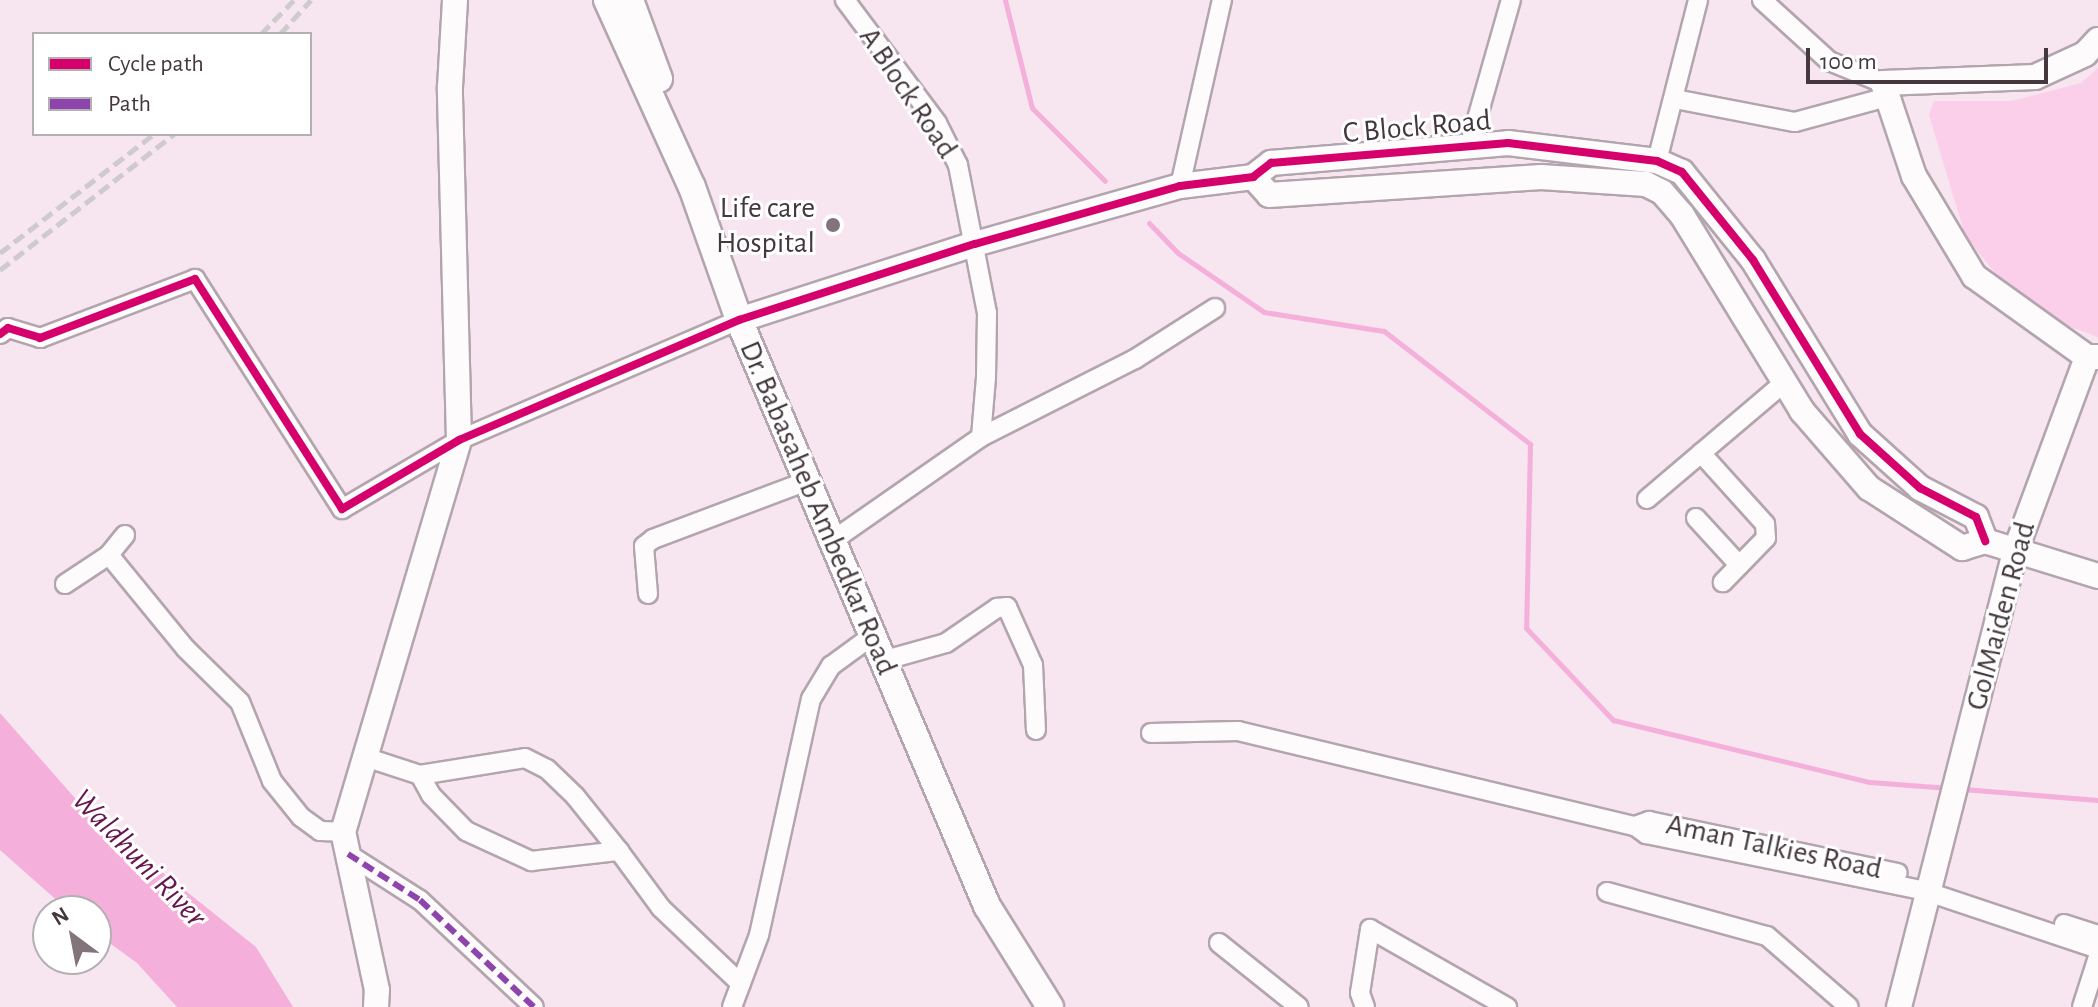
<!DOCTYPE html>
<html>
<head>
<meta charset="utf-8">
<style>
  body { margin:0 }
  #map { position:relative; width:2098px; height:1007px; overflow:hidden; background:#f7e5ef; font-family:"Alegreya Sans",sans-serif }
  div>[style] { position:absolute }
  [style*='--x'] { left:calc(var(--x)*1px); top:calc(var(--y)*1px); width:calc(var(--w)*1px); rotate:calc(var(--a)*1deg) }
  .green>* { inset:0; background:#fbcee9 }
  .water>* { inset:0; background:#f4afda }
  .stream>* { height:5px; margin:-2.5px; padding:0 2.5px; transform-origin:2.5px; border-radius:2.5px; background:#f4afda }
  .roads { filter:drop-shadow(2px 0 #b3a5ad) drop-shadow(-2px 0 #b3a5ad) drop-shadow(0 2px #b3a5ad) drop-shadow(0 -2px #b3a5ad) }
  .minor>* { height:18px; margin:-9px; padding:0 9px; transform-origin:9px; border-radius:9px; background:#fefbfd }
  .tertiary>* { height:24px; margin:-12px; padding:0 12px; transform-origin:12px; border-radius:12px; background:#fefbfd }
  .secondary>* { height:26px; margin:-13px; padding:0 13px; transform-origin:13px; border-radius:13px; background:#fefbfd }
  .rail>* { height:5px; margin-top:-2.5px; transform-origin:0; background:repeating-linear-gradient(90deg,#cfcbcd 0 12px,transparent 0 18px) }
  .quiet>* { height:6px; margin-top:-3px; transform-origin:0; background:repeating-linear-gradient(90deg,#8e44ad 0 12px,transparent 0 18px) }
  .cycleway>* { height:8px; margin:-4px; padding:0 4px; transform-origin:4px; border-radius:4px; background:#d6006c }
  .dots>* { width:22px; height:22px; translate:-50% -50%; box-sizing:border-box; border:4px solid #fff; border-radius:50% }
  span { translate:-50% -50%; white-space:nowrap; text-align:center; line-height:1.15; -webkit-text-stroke:6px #fff; paint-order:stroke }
  .street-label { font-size:30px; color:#44373e }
  .poi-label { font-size:30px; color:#44373e }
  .right { translate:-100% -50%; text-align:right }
  .water-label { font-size:32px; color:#65174e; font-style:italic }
  .legend { position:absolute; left:32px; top:32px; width:280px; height:104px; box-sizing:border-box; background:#fff; border:2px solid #b4afb2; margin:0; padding:10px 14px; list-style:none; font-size:24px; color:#44373e }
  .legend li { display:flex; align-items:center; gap:16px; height:40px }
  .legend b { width:40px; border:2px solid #b4afb2 }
  .north { position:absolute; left:32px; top:895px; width:80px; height:80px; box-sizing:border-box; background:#fff; border:2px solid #b4afb2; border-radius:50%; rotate:328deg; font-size:22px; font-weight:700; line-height:32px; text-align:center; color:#44373e }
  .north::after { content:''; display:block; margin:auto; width:28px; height:36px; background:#83747c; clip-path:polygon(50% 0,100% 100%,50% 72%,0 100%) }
  .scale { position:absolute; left:1806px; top:48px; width:242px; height:36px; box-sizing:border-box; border:4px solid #44373e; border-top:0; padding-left:10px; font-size:24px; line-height:28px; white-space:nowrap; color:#44373e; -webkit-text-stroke:6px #fff; paint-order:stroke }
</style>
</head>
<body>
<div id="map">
  <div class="green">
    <i style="clip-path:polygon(2098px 68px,2098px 337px,2058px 322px,1999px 278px,1965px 235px,1929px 115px,1934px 101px,2012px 101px,2081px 83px)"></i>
  </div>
  <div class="water">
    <i style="clip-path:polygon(0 713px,89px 814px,256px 947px,293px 1007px,177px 1007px,137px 963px,96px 933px,96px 911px,69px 911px,0 850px)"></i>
  </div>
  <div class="stream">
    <i style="--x:1005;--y:0;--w:111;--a:76"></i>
    <i style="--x:1032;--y:108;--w:103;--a:45"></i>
    <i style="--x:1149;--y:223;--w:42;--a:46"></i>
    <i style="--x:1178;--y:253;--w:104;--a:34.5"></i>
    <i style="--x:1264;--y:312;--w:121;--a:9"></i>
    <i style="--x:1384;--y:331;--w:185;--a:37.7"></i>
    <i style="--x:1530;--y:444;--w:184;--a:91.2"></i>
    <i style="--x:1526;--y:628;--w:127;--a:46.6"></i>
    <i style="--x:1613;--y:720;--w:264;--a:13.6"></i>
    <i style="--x:1870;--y:782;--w:79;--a:4.3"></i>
    <i style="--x:1963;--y:789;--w:135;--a:4.7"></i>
  </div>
  <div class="roads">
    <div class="minor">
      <i style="--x:1762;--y:0;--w:91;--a:42.3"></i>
      <i style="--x:1829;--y:61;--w:58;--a:22.2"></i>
      <i style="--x:1675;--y:99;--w:122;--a:10.9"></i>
      <i style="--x:1795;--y:122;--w:95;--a:-15.2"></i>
      <i style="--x:1469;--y:147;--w:153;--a:-74.1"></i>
      <i style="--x:1657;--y:161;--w:166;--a:-75.7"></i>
      <i style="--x:1180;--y:186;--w:191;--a:-77.3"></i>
      <i style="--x:0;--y:334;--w:10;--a:-37"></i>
      <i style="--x:8;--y:328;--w:34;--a:17"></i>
      <i style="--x:40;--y:338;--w:166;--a:-20.8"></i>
      <i style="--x:195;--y:279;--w:273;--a:57.4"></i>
      <i style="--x:342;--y:509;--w:136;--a:-30.5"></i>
      <i style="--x:459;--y:440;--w:305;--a:-23.2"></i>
      <i style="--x:981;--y:437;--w:173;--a:-26.9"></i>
      <i style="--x:1135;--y:359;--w:95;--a:-32.5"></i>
      <i style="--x:1701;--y:453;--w:96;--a:48"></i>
      <i style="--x:1765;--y:524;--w:14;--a:86"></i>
      <i style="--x:1766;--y:538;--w:62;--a:134.3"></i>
      <i style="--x:1647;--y:499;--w:181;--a:-40.3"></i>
      <i style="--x:1696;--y:518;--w:64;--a:47.5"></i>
      <i style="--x:125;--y:535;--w:26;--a:129"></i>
      <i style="--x:109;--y:555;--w:120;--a:50.7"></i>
      <i style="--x:185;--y:648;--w:77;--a:44.5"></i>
      <i style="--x:240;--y:702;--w:85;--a:67.9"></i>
      <i style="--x:272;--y:781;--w:46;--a:51.1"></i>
      <i style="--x:301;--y:817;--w:24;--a:36"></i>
      <i style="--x:320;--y:831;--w:23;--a:2"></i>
      <i style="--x:832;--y:541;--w:182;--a:-34.9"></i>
      <i style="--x:981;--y:437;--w:60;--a:-85.2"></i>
      <i style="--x:986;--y:377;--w:64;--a:-89.1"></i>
      <i style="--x:987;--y:313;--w:151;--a:-101.1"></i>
      <i style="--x:958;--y:165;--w:47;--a:-116.6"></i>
      <i style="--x:937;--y:123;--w:154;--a:-126.8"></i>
      <i style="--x:65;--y:584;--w:53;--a:-33.4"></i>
      <i style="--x:648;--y:594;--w:48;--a:-94.8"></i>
      <i style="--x:644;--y:546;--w:11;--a:-38"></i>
      <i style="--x:653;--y:539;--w:165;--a:-20.6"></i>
      <i style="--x:882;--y:661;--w:66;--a:-15.7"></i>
      <i style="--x:946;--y:643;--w:62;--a:-34.5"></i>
      <i style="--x:997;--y:608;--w:10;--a:-6"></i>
      <i style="--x:1007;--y:607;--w:64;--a:65.9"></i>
      <i style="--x:1033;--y:665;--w:65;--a:87.4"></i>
      <i style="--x:1151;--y:733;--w:87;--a:-1.3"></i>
      <i style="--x:1238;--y:731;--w:408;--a:13.5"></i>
      <i style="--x:1635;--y:826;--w:14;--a:36"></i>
      <i style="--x:1646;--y:834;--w:282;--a:11.5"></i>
      <i style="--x:1922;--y:890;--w:186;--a:18.5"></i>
      <i style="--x:365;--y:757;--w:58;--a:18.1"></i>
      <i style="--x:420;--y:775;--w:23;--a:61"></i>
      <i style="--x:431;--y:795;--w:50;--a:45.8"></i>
      <i style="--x:466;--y:831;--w:72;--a:24.8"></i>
      <i style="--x:531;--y:861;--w:89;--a:-6.5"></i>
      <i style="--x:619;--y:851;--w:71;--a:53.6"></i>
      <i style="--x:661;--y:908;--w:110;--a:43.5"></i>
      <i style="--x:420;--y:775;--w:106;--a:-9.2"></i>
      <i style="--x:525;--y:758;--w:25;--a:27"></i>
      <i style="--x:547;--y:769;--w:39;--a:44"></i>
      <i style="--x:575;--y:796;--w:70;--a:51.3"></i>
      <i style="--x:1635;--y:826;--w:15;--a:-20"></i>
      <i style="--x:1649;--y:821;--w:254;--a:11.8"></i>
      <i style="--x:348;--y:854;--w:85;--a:32.6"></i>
      <i style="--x:420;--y:900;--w:156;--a:43.2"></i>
      <i style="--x:1607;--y:892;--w:166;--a:15.4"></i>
      <i style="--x:1767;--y:936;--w:108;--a:40.9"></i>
      <i style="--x:2064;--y:924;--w:36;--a:18"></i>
      <i style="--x:1219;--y:943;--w:102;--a:38.7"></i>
      <i style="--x:732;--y:1007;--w:77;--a:-69.4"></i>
      <i style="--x:759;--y:935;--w:242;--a:-77.6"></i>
      <i style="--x:811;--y:699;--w:39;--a:-59"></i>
      <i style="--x:831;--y:666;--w:51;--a:-36.2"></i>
      <i style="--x:1365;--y:1007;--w:15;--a:-110"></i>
      <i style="--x:1360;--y:993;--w:65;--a:-81.1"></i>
      <i style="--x:1370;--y:929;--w:158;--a:29.7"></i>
      <i style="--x:2082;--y:1007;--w:52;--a:-72.3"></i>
    </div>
    <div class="tertiary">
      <i style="--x:2098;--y:40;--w:19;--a:133"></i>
      <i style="--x:2085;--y:54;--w:55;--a:155.3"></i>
      <i style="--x:2035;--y:77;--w:152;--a:177.7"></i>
      <i style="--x:1883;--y:83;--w:98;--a:71.6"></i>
      <i style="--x:1914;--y:176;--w:117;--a:59"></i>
      <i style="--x:1974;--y:276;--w:139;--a:35.6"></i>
      <i style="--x:2087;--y:357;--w:11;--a:0"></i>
      <i style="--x:1253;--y:177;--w:24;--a:48"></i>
      <i style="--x:1269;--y:195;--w:273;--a:-3.8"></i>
      <i style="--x:1541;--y:177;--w:105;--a:3.8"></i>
      <i style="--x:1646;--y:184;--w:18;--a:27"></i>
      <i style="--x:1662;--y:192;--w:30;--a:49"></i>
      <i style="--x:1682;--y:215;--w:230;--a:58.5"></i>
      <i style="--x:1802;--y:411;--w:102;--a:49"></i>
      <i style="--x:1869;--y:488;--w:111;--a:32.8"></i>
      <i style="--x:1962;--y:548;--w:24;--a:-17"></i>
      <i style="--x:1985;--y:541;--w:118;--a:17.2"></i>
      <i style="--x:739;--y:320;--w:248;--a:-17.9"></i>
      <i style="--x:975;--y:244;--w:213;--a:-15.8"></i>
      <i style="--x:1180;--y:186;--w:74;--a:-7"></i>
      <i style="--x:1253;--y:177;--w:23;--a:-38"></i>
      <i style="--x:1271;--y:163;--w:238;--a:-4.8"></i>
      <i style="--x:1508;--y:143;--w:150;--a:6.9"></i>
      <i style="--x:1657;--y:161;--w:27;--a:24"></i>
      <i style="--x:1682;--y:172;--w:113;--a:51.1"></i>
      <i style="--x:1753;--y:260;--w:204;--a:58.4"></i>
      <i style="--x:1860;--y:434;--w:81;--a:42"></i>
      <i style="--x:1920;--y:488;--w:63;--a:27.4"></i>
      <i style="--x:1976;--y:517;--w:26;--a:69"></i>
      <i style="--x:376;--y:1007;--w:17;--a:-87"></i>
      <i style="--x:377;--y:990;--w:162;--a:-102.1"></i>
      <i style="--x:343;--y:832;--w:409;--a:-73.5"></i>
      <i style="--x:459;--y:440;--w:353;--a:-91.5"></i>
      <i style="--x:450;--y:87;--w:87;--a:-86.7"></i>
      <i style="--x:1899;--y:1007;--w:470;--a:-75.7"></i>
      <i style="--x:2015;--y:552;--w:208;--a:-69.7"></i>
    </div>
    <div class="secondary">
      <i style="--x:607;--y:0;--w:205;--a:65.6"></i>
      <i style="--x:692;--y:187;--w:141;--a:70.5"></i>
      <i style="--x:739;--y:320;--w:636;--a:67.06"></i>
      <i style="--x:987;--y:906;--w:119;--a:58"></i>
      <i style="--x:630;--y:0;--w:84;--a:69.8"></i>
    </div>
  </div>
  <div class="rail">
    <i style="--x:261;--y:34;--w:47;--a:-45.9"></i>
    <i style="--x:280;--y:34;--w:46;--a:-47.6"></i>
    <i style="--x:0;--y:253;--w:195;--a:-37.7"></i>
    <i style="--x:0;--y:270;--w:221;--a:-38"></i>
  </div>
  <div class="quiet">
    <i style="--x:348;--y:854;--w:85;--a:32.6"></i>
    <i style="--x:420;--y:900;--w:156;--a:43.2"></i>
  </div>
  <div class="cycleway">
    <i style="--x:0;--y:334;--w:10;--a:-37"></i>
    <i style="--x:8;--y:328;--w:34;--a:17"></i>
    <i style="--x:40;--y:338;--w:166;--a:-20.8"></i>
    <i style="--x:195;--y:279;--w:273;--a:57.4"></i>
    <i style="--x:342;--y:509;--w:136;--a:-30.5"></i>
    <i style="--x:459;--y:440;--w:305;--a:-23.2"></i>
    <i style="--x:739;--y:320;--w:248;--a:-17.9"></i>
    <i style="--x:975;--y:244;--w:213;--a:-15.8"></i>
    <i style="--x:1180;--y:186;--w:74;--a:-7"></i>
    <i style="--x:1253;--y:177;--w:23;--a:-38"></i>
    <i style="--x:1271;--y:163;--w:238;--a:-4.8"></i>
    <i style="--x:1508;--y:143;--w:150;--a:6.9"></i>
    <i style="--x:1657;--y:161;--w:27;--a:24"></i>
    <i style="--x:1682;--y:172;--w:113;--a:51.1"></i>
    <i style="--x:1753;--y:260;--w:204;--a:58.4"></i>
    <i style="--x:1860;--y:434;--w:81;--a:42"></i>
    <i style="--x:1920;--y:488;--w:63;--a:27.4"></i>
    <i style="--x:1976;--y:517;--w:26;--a:69"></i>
  </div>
  <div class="dots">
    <i style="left:833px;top:225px;background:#83747c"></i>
  </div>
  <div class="street-label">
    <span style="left:908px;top:93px;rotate:56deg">A Block Road</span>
    <span style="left:1417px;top:127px;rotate:-5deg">C Block Road</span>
    <span style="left:818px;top:508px;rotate:67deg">Dr. Babasaheb Ambedkar Road</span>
    <span style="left:2001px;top:616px;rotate:-75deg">GolMaiden Road</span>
    <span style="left:1774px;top:847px;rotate:12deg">Aman Talkies Road</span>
  </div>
  <div class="poi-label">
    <span class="right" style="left:815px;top:225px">Life care<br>Hospital</span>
  </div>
  <div class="water-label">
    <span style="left:139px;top:858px;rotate:46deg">Waldhuni River</span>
  </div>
  <ul class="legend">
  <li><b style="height:10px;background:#d6006c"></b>Cycle path</li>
  <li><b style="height:10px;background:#8e44ad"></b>Path</li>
  </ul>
  <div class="north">N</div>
  <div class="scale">100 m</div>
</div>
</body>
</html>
